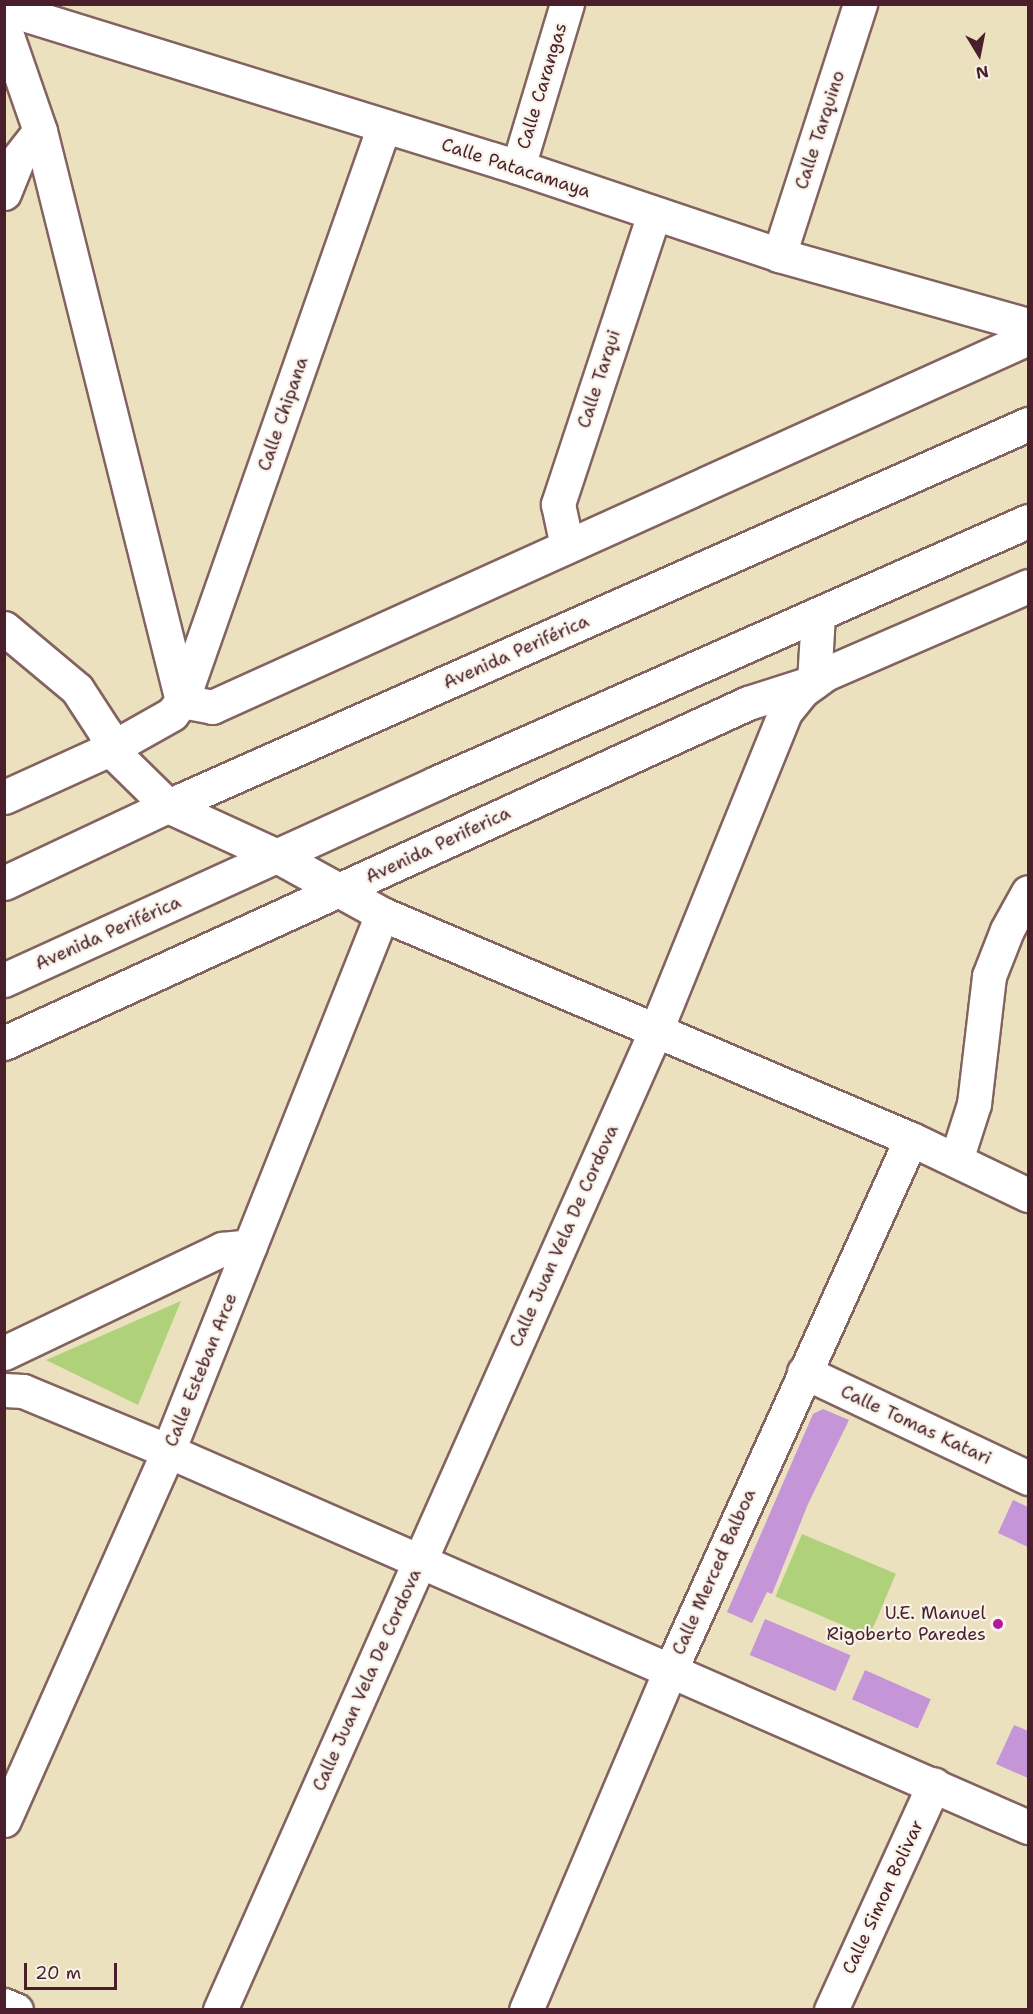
<!DOCTYPE html>
<html>
<head>
<meta charset="utf-8">
<style>
  body { margin:0 }
  #map { position:relative; width:1033px; height:2014px; overflow:hidden; background:#ece1bf; font-family:"Shantell Sans",sans-serif }
  div>[style] { position:absolute }
  [style*='--x'] { left:calc(var(--x)*1px); top:calc(var(--y)*1px); width:calc(var(--w)*1px); rotate:calc(var(--a)*1deg) }
  .green>* { inset:0; background:#afd179; transform-origin:0 0 }
  .building>* { inset:0; background:#c495d7; transform-origin:0 0 }
  .roads { filter:drop-shadow(2px 0 #83635f) drop-shadow(-2px 0 #83635f) drop-shadow(0 2px #83635f) drop-shadow(0 -2px #83635f) }
  .minor>* { height:33px; margin:-16.5px; padding:0 16.5px; transform-origin:16.5px; border-radius:16.5px; background:#fff }
  .dots>* { width:16px; height:16px; translate:-50% -50%; box-sizing:border-box; border:3px solid #f7f3e8; border-radius:50% }
  span { translate:-50% -50%; white-space:nowrap; text-align:center; line-height:1.15; -webkit-text-stroke:4.5px #f7f3e8; paint-order:stroke }
  .street-label { font-size:18px; color:#4a1f2b }
  .poi-label { font-size:18px; color:#4a1f2b }
  .right { translate:-100% -50%; text-align:right }
  .frame { position:absolute; inset:0; border:6px solid #4a1f2b; pointer-events:none }
  .north { position:absolute; left:949px; top:24px; width:60px; height:60px; -webkit-text-stroke:4px #f7f3e8; paint-order:stroke; rotate:170deg; font-size:16px; font-weight:700; line-height:24px; text-align:center; color:#4a1f2b }
  .north::after { content:''; display:block; margin:auto; width:21px; height:27px; background:#4a1f2b; clip-path:polygon(50% 0,100% 100%,50% 72%,0 100%) }
  .scale { position:absolute; left:24px; top:1963px; width:93px; height:27px; box-sizing:border-box; border:3px solid #4a1f2b; border-top:0; padding-left:8px; font-size:18px; line-height:21px; white-space:nowrap; color:#4a1f2b; -webkit-text-stroke:4px #f7f3e8; paint-order:stroke }
</style>
</head>
<body>
<div id="map">
  <div class="green">
    <i style="clip-path:polygon(181px 1301px,138px 1405px,46px 1360px)"></i>
    <i style="left:802px;top:1534px;width:102px;height:68px;rotate:23deg"></i>
  </div>
  <div class="building">
    <i style="clip-path:polygon(823px 1409px,849px 1420px,808px 1504px,772px 1594px,767px 1592px,752px 1623px,727px 1612px,813px 1414px)"></i>
    <i style="clip-path:polygon(1013px 1500px,1028px 1507px,1028px 1547px,998px 1533px)"></i>
    <i style="left:765px;top:1619px;width:93px;height:39px;rotate:23deg"></i>
    <i style="left:865px;top:1670px;width:72px;height:32px;rotate:24deg"></i>
    <i style="clip-path:polygon(1014px 1725px,1028px 1731px,1028px 1778px,996px 1764px)"></i>
  </div>
  <div class="roads">
    <div class="minor">
      <i style="--x:4;--y:8;--w:538;--a:17.19"></i>
      <i style="--x:518;--y:167;--w:275;--a:18.6"></i>
      <i style="--x:779;--y:255;--w:259;--a:15.7"></i>
      <i style="--x:4;--y:27;--w:110;--a:70.9"></i>
      <i style="--x:40;--y:131;--w:587;--a:76.01"></i>
      <i style="--x:182;--y:701;--w:16;--a:128"></i>
      <i style="--x:172;--y:714;--w:71;--a:150.6"></i>
      <i style="--x:110;--y:749;--w:116;--a:155.6"></i>
      <i style="--x:384;--y:126;--w:609;--a:109.36"></i>
      <i style="--x:182;--y:701;--w:31;--a:11"></i>
      <i style="--x:212;--y:707;--w:896;--a:-24.33"></i>
      <i style="--x:518;--y:167;--w:170;--a:-73.3"></i>
      <i style="--x:4;--y:193;--w:35;--a:-68"></i>
      <i style="--x:17;--y:160;--w:37;--a:-52"></i>
      <i style="--x:779;--y:255;--w:264;--a:-72.1"></i>
      <i style="--x:567;--y:546;--w:43;--a:-102.1"></i>
      <i style="--x:558;--y:504;--w:306;--a:-71.7"></i>
      <i style="--x:4;--y:628;--w:95;--a:39.9"></i>
      <i style="--x:77;--y:689;--w:51;--a:56.9"></i>
      <i style="--x:105;--y:732;--w:18;--a:74"></i>
      <i style="--x:110;--y:749;--w:81;--a:44.5"></i>
      <i style="--x:168;--y:806;--w:120;--a:24.6"></i>
      <i style="--x:277;--y:856;--w:120;--a:28.9"></i>
      <i style="--x:382;--y:914;--w:575;--a:23.04"></i>
      <i style="--x:911;--y:1139;--w:130;--a:25.6"></i>
      <i style="--x:4;--y:883;--w:181;--a:-25.2"></i>
      <i style="--x:168;--y:806;--w:941;--a:-23.95"></i>
      <i style="--x:4;--y:980;--w:475;--a:-24.5"></i>
      <i style="--x:436;--y:783;--w:647;--a:-23.87"></i>
      <i style="--x:4;--y:1043;--w:818;--a:-24.56"></i>
      <i style="--x:748;--y:703;--w:69;--a:-17.7"></i>
      <i style="--x:814;--y:682;--w:68;--a:-86.6"></i>
      <i style="--x:956;--y:1160;--w:59;--a:-72.2"></i>
      <i style="--x:974;--y:1104;--w:129;--a:-83.3"></i>
      <i style="--x:989;--y:976;--w:49;--a:-68.6"></i>
      <i style="--x:1007;--y:930;--w:43;--a:-61.1"></i>
      <i style="--x:4;--y:1353;--w:242;--a:-25.5"></i>
      <i style="--x:222;--y:1249;--w:28;--a:-6"></i>
      <i style="--x:804;--y:1372;--w:248;--a:25.3"></i>
      <i style="--x:4;--y:1390;--w:19;--a:3"></i>
      <i style="--x:23;--y:1391;--w:157;--a:22.5"></i>
      <i style="--x:168;--y:1451;--w:939;--a:23.62"></i>
      <i style="--x:4;--y:1820;--w:404;--a:-66"></i>
      <i style="--x:168;--y:1451;--w:578;--a:-68.27"></i>
      <i style="--x:4;--y:2005;--w:13;--a:23"></i>
      <i style="--x:220;--y:2010;--w:1073;--a:-66.02"></i>
      <i style="--x:656;--y:1030;--w:343;--a:-67.9"></i>
      <i style="--x:785;--y:712;--w:27;--a:-51"></i>
      <i style="--x:802;--y:691;--w:29;--a:-36"></i>
      <i style="--x:825;--y:674;--w:221;--a:-23.4"></i>
      <i style="--x:526;--y:2010;--w:368;--a:-67"></i>
      <i style="--x:670;--y:1671;--w:584;--a:-65.63"></i>
      <i style="--x:831;--y:2010;--w:248;--a:-65.5"></i>
    </div>
  </div>
  <div class="dots">
    <i style="left:998px;top:1624px;background:#b5179e"></i>
  </div>
  <div class="street-label">
    <span style="left:542px;top:86px;rotate:-73deg">Calle Carangas</span>
    <span style="left:820px;top:130px;rotate:-72deg">Calle Tarquino</span>
    <span style="left:516px;top:168px;rotate:18deg">Calle Patacamaya</span>
    <span style="left:599px;top:379px;rotate:-72deg">Calle Tarqui</span>
    <span style="left:283px;top:414px;rotate:-71deg">Calle Chipana</span>
    <span style="left:516px;top:652px;rotate:-24deg">Avenida Periférica</span>
    <span style="left:438px;top:845px;rotate:-25deg">Avenida Periferica</span>
    <span style="left:108px;top:933px;rotate:-24deg">Avenida Periférica</span>
    <span style="left:564px;top:1236px;rotate:-66deg">Calle Juan Vela De Cordova</span>
    <span style="left:201px;top:1370px;rotate:-68deg">Calle Esteban Arce</span>
    <span style="left:916px;top:1425px;rotate:25deg">Calle Tomas Katari</span>
    <span style="left:714px;top:1572px;rotate:-66deg">Calle Merced Balboa</span>
    <span style="left:367px;top:1680px;rotate:-66deg">Calle Juan Vela De Cordova</span>
    <span style="left:883px;top:1897px;rotate:-65deg">Calle Simon Bolivar</span>
  </div>
  <div class="poi-label">
    <span class="right" style="left:986px;top:1624px">U.E. Manuel<br>Rigoberto Paredes</span>
  </div>
  <div class="frame"></div>
  <div class="north">N</div>
  <div class="scale">20 m</div>
</div>
</body>
</html>
